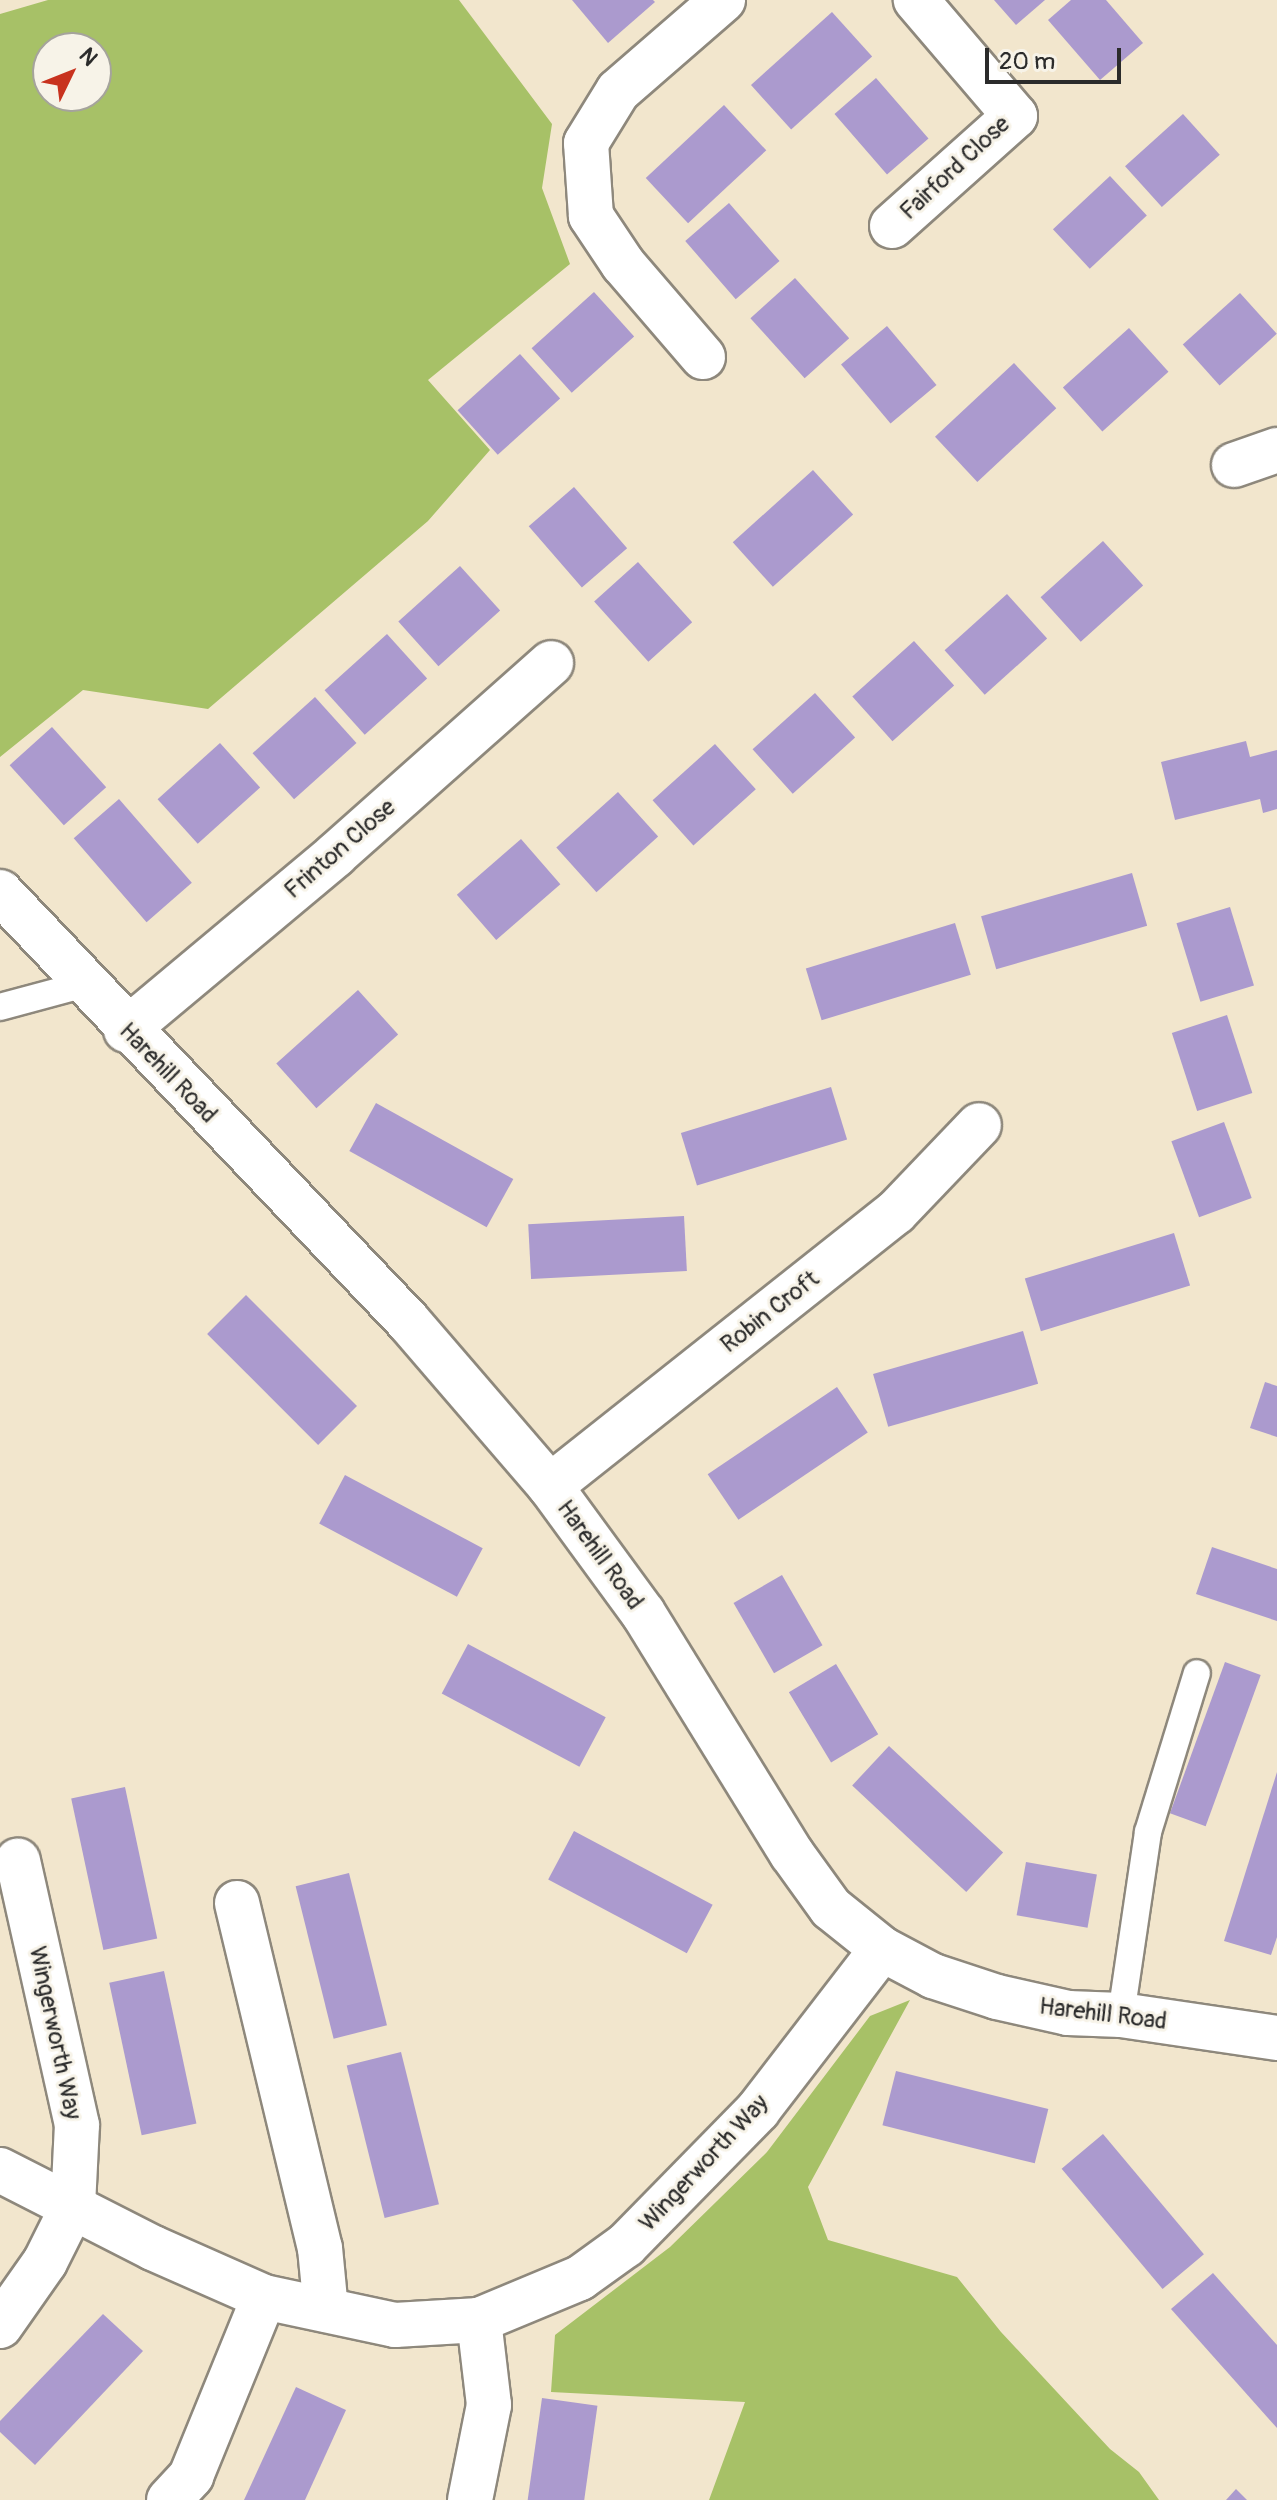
<!DOCTYPE html>
<html>
<head>
<meta charset="utf-8">
<style>
  body { margin:0 }
  #map { position:relative; width:1277px; height:2500px; overflow:hidden; background:#f2e6cd; font-family:Pangolin,sans-serif }
  div>[style] { position:absolute }
  [style*='--x'] { left:calc(var(--x)*1px); top:calc(var(--y)*1px); width:calc(var(--w)*1px); rotate:calc(var(--a)*1deg) }
  .green>* { inset:0; background:#a7c167 }
  .building>* { inset:0; background:#ab9ace; transform-origin:0 0 }
  .roads { filter:drop-shadow(2px 0 #8e887c) drop-shadow(-2px 0 #8e887c) drop-shadow(0 2px #8e887c) drop-shadow(0 -2px #8e887c) }
  .service>* { height:26px; margin:-13px; padding:0 13px; transform-origin:13px; border-radius:13px; background:#fff }
  .minor>* { height:44px; margin:-22px; padding:0 22px; transform-origin:22px; border-radius:22px; background:#fff }
  .tertiary>* { height:44px; margin:-22px; padding:0 22px; transform-origin:22px; border-radius:22px; background:#fff }
  span { translate:-50% -50%; white-space:nowrap; text-align:center; line-height:1.15; -webkit-text-stroke:6px #f7f3e8; paint-order:stroke }
  .street-label { font-size:24px; color:#2b2b2b }
  .north { position:absolute; left:32px; top:32px; width:80px; height:80px; box-sizing:border-box; background:#f7f3e8; border:2px solid #a5a39c; border-radius:50%; rotate:47deg; font-size:22px; font-weight:700; line-height:32px; text-align:center; color:#2b2b2b }
  .north::after { content:''; display:block; margin:auto; width:28px; height:36px; background:#c8321e; clip-path:polygon(50% 0,100% 100%,50% 72%,0 100%) }
  .scale { position:absolute; left:985px; top:48px; width:136px; height:36px; box-sizing:border-box; border:4px solid #2b2b2b; border-top:0; padding-left:10px; font-size:24px; line-height:28px; white-space:nowrap; color:#2b2b2b; -webkit-text-stroke:6px #f7f3e8; paint-order:stroke }
</style>
</head>
<body>
<div id="map">
  <div class="green">
    <i style="clip-path:polygon(evenodd,48px 0,459px 0,552px 124px,542px 188px,570px 264px,428px 380px,490px 450px,428px 521px,208px 709px,83px 690px,0 757px,0 14px,48px 0,48px 48px,96px 48px,96px 96px,48px 96px,48px 48px)"></i>
    <i style="clip-path:polygon(910px 2000px,808px 2187px,828px 2240px,957px 2277px,1001px 2332px,1110px 2449px,1139px 2472px,1159px 2500px,709px 2500px,745px 2402px,551px 2392px,555px 2335px,670px 2247px,767px 2152px,870px 2016px)"></i>
  </div>
  <div class="building">
    <i style="clip-path:polygon(572px 0,653px 0,655px 2px,608px 43px)"></i>
    <i style="clip-path:polygon(994px 0,1045px 0,1016px 25px)"></i>
    <i style="clip-path:polygon(1071px 0,1106px 0,1143px 43px,1100px 80px,1048px 20px)"></i>
    <i style="left:832px;top:12px;width:60px;height:109px;rotate:48deg"></i>
    <i style="left:876px;top:78px;width:80px;height:55px;rotate:49deg"></i>
    <i style="left:724px;top:105px;width:62px;height:107px;rotate:47deg"></i>
    <i style="left:1183px;top:114px;width:55px;height:78px;rotate:48deg"></i>
    <i style="left:1110px;top:176px;width:54px;height:78px;rotate:47deg"></i>
    <i style="left:729px;top:203px;width:77px;height:58px;rotate:49deg"></i>
    <i style="left:795px;top:278px;width:81px;height:60px;rotate:48deg"></i>
    <i style="left:594px;top:292px;width:60px;height:84px;rotate:48deg"></i>
    <i style="left:1240px;top:293px;width:55px;height:77px;rotate:48deg"></i>
    <i style="left:887px;top:326px;width:77px;height:60px;rotate:50deg"></i>
    <i style="left:1129px;top:328px;width:59px;height:89px;rotate:48deg"></i>
    <i style="left:520px;top:354px;width:60px;height:84px;rotate:48deg"></i>
    <i style="left:1014px;top:363px;width:62px;height:108px;rotate:47deg"></i>
    <i style="left:813px;top:470px;width:60px;height:108px;rotate:48deg"></i>
    <i style="left:574px;top:487px;width:81px;height:60px;rotate:49deg"></i>
    <i style="left:1103px;top:541px;width:60px;height:84px;rotate:48deg"></i>
    <i style="left:638px;top:562px;width:81px;height:59px;rotate:48deg"></i>
    <i style="left:460px;top:566px;width:60px;height:83px;rotate:48deg"></i>
    <i style="left:1007px;top:594px;width:60px;height:84px;rotate:48deg"></i>
    <i style="left:387px;top:634px;width:60px;height:84px;rotate:48deg"></i>
    <i style="left:914px;top:641px;width:60px;height:83px;rotate:48deg"></i>
    <i style="left:815px;top:693px;width:60px;height:84px;rotate:48deg"></i>
    <i style="left:315px;top:697px;width:62px;height:84px;rotate:48deg"></i>
    <i style="left:52px;top:727px;width:81px;height:57px;rotate:48deg"></i>
    <i style="clip-path:polygon(1246px 741px,1250px 757px,1277px 750px,1277px 809px,1263px 813px,1260px 799px,1175px 820px,1161px 762px)"></i>
    <i style="left:220px;top:743px;width:60px;height:84px;rotate:48deg"></i>
    <i style="left:715px;top:744px;width:61px;height:84px;rotate:48deg"></i>
    <i style="left:618px;top:792px;width:60px;height:83px;rotate:48deg"></i>
    <i style="left:119px;top:799px;width:111px;height:60px;rotate:49deg"></i>
    <i style="left:521px;top:839px;width:60px;height:85px;rotate:49deg"></i>
    <i style="left:1132px;top:873px;width:55px;height:157px;rotate:74deg"></i>
    <i style="left:1230px;top:907px;width:82px;height:56px;rotate:73deg"></i>
    <i style="left:955px;top:923px;width:54px;height:156px;rotate:73deg"></i>
    <i style="left:358px;top:990px;width:60px;height:110px;rotate:48deg"></i>
    <i style="left:1227px;top:1015px;width:82px;height:58px;rotate:72deg"></i>
    <i style="left:831px;top:1087px;width:55px;height:157px;rotate:73deg"></i>
    <i style="left:376px;top:1103px;width:157px;height:55px;rotate:29deg"></i>
    <i style="left:1224px;top:1122px;width:81px;height:56px;rotate:70deg"></i>
    <i style="left:684px;top:1216px;width:55px;height:156px;rotate:87deg"></i>
    <i style="left:1174px;top:1233px;width:55px;height:156px;rotate:73deg"></i>
    <i style="left:246px;top:1295px;width:157px;height:55px;rotate:45deg"></i>
    <i style="left:1023px;top:1331px;width:55px;height:156px;rotate:74deg"></i>
    <i style="clip-path:polygon(1265px 1382px,1277px 1386px,1277px 1437px,1250px 1428px)"></i>
    <i style="left:837px;top:1387px;width:55px;height:156px;rotate:56deg"></i>
    <i style="left:345px;top:1475px;width:156px;height:55px;rotate:28deg"></i>
    <i style="clip-path:polygon(1212px 1547px,1277px 1569px,1277px 1621px,1196px 1594px)"></i>
    <i style="left:782px;top:1575px;width:81px;height:56px;rotate:60deg"></i>
    <i style="left:468px;top:1644px;width:156px;height:56px;rotate:28deg"></i>
    <i style="left:1225px;top:1662px;width:38px;height:161px;rotate:20deg"></i>
    <i style="left:836px;top:1664px;width:82px;height:55px;rotate:59deg"></i>
    <i style="left:889px;top:1746px;width:156px;height:54px;rotate:43deg"></i>
    <i style="clip-path:polygon(1277px 1772px,1277px 1937px,1271px 1955px,1224px 1941px)"></i>
    <i style="left:125px;top:1787px;width:155px;height:55px;rotate:78deg"></i>
    <i style="left:574px;top:1831px;width:157px;height:55px;rotate:28deg"></i>
    <i style="left:1026px;top:1862px;width:72px;height:54px;rotate:10deg"></i>
    <i style="left:349px;top:1873px;width:157px;height:55px;rotate:76deg"></i>
    <i style="left:164px;top:1971px;width:156px;height:56px;rotate:78deg"></i>
    <i style="left:401px;top:2052px;width:157px;height:56px;rotate:76deg"></i>
    <i style="left:896px;top:2071px;width:157px;height:56px;rotate:14deg"></i>
    <i style="left:1103px;top:2134px;width:157px;height:54px;rotate:50deg"></i>
    <i style="clip-path:polygon(1213px 2273px,1277px 2345px,1277px 2428px,1171px 2309px)"></i>
    <i style="clip-path:polygon(103px 2314px,143px 2351px,35px 2465px,0 2432px,0 2421px)"></i>
    <i style="clip-path:polygon(296px 2387px,346px 2410px,305px 2500px,244px 2500px)"></i>
    <i style="left:542px;top:2398px;width:56px;height:103px;rotate:8deg"></i>
    <i style="clip-path:polygon(1236px 2489px,1247px 2500px,1226px 2500px)"></i>
  </div>
  <div class="roads">
    <div class="service">
      <i style="--x:0;--y:1007;--w:88;--a:-15.1"></i>
      <i style="--x:1121;--y:2015;--w:185;--a:-81.6"></i>
      <i style="--x:1148;--y:1832;--w:166;--a:-72.9"></i>
    </div>
    <div class="minor">
      <i style="--x:892;--y:226;--w:165;--a:-41.8"></i>
      <i style="--x:1015;--y:116;--w:153;--a:-130.5"></i>
      <i style="--x:703;--y:357;--w:123;--a:-130.7"></i>
      <i style="--x:623;--y:264;--w:58;--a:-123.7"></i>
      <i style="--x:591;--y:216;--w:73;--a:-93.9"></i>
      <i style="--x:586;--y:143;--w:61;--a:-58.4"></i>
      <i style="--x:618;--y:91;--w:139;--a:-40.9"></i>
      <i style="--x:1234;--y:465;--w:46;--a:-19.2"></i>
      <i style="--x:126;--y:1030;--w:273;--a:-39.9"></i>
      <i style="--x:335;--y:855;--w:289;--a:-41.6"></i>
      <i style="--x:550;--y:1486;--w:441;--a:-38.4"></i>
      <i style="--x:896;--y:1212;--w:120;--a:-46.3"></i>
      <i style="--x:237;--y:1903;--w:355;--a:76.5"></i>
      <i style="--x:320;--y:2248;--w:62;--a:84.5"></i>
      <i style="--x:0;--y:2170;--w:172;--a:27"></i>
      <i style="--x:153;--y:2248;--w:121;--a:23.8"></i>
      <i style="--x:264;--y:2297;--w:134;--a:12.1"></i>
      <i style="--x:395;--y:2325;--w:84;--a:-3.4"></i>
      <i style="--x:479;--y:2320;--w:109;--a:-22.6"></i>
      <i style="--x:580;--y:2278;--w:57;--a:-35.7"></i>
      <i style="--x:626;--y:2245;--w:189;--a:-45.6"></i>
      <i style="--x:758;--y:2110;--w:203;--a:-52.4"></i>
      <i style="--x:0;--y:2326;--w:78;--a:-54.9"></i>
      <i style="--x:45;--y:2262;--w:63;--a:-63.4"></i>
      <i style="--x:73;--y:2206;--w:81;--a:-87.2"></i>
      <i style="--x:77;--y:2125;--w:271;--a:-102.6"></i>
      <i style="--x:169;--y:2500;--w:33;--a:-47"></i>
      <i style="--x:191;--y:2476;--w:193;--a:-67.8"></i>
      <i style="--x:470;--y:2500;--w:97;--a:-78.7"></i>
      <i style="--x:489;--y:2405;--w:86;--a:-96.7"></i>
    </div>
    <div class="tertiary">
      <i style="--x:0;--y:892;--w:592;--a:46.44"></i>
      <i style="--x:408;--y:1321;--w:218;--a:49.3"></i>
      <i style="--x:550;--y:1486;--w:157;--a:53.8"></i>
      <i style="--x:643;--y:1613;--w:283;--a:58.3"></i>
      <i style="--x:792;--y:1854;--w:67;--a:54.2"></i>
      <i style="--x:831;--y:1908;--w:65;--a:38.8"></i>
      <i style="--x:882;--y:1949;--w:58;--a:27.9"></i>
      <i style="--x:933;--y:1976;--w:67;--a:18.2"></i>
      <i style="--x:997;--y:1997;--w:73;--a:12.7"></i>
      <i style="--x:1068;--y:2013;--w:53;--a:2.2"></i>
      <i style="--x:1121;--y:2015;--w:158;--a:8.4"></i>
    </div>
  </div>
  <div class="street-label">
    <span style="left:955px;top:168px;rotate:-43deg">Fairford Close</span>
    <span style="left:340px;top:849px;rotate:-41deg">Frinton Close</span>
    <span style="left:168px;top:1073px;rotate:46deg">Harehill Road</span>
    <span style="left:770px;top:1312px;rotate:-38deg">Robin Croft</span>
    <span style="left:600px;top:1555px;rotate:54deg">Harehill Road</span>
    <span style="left:1103px;top:2014px;rotate:7deg">Harehill Road</span>
    <span style="left:55px;top:2033px;rotate:78deg">Wingerworth Way</span>
    <span style="left:704px;top:2163px;rotate:-47deg">Wingerworth Way</span>
  </div>
  <div class="north">N</div>
  <div class="scale">20 m</div>
</div>
</body>
</html>
